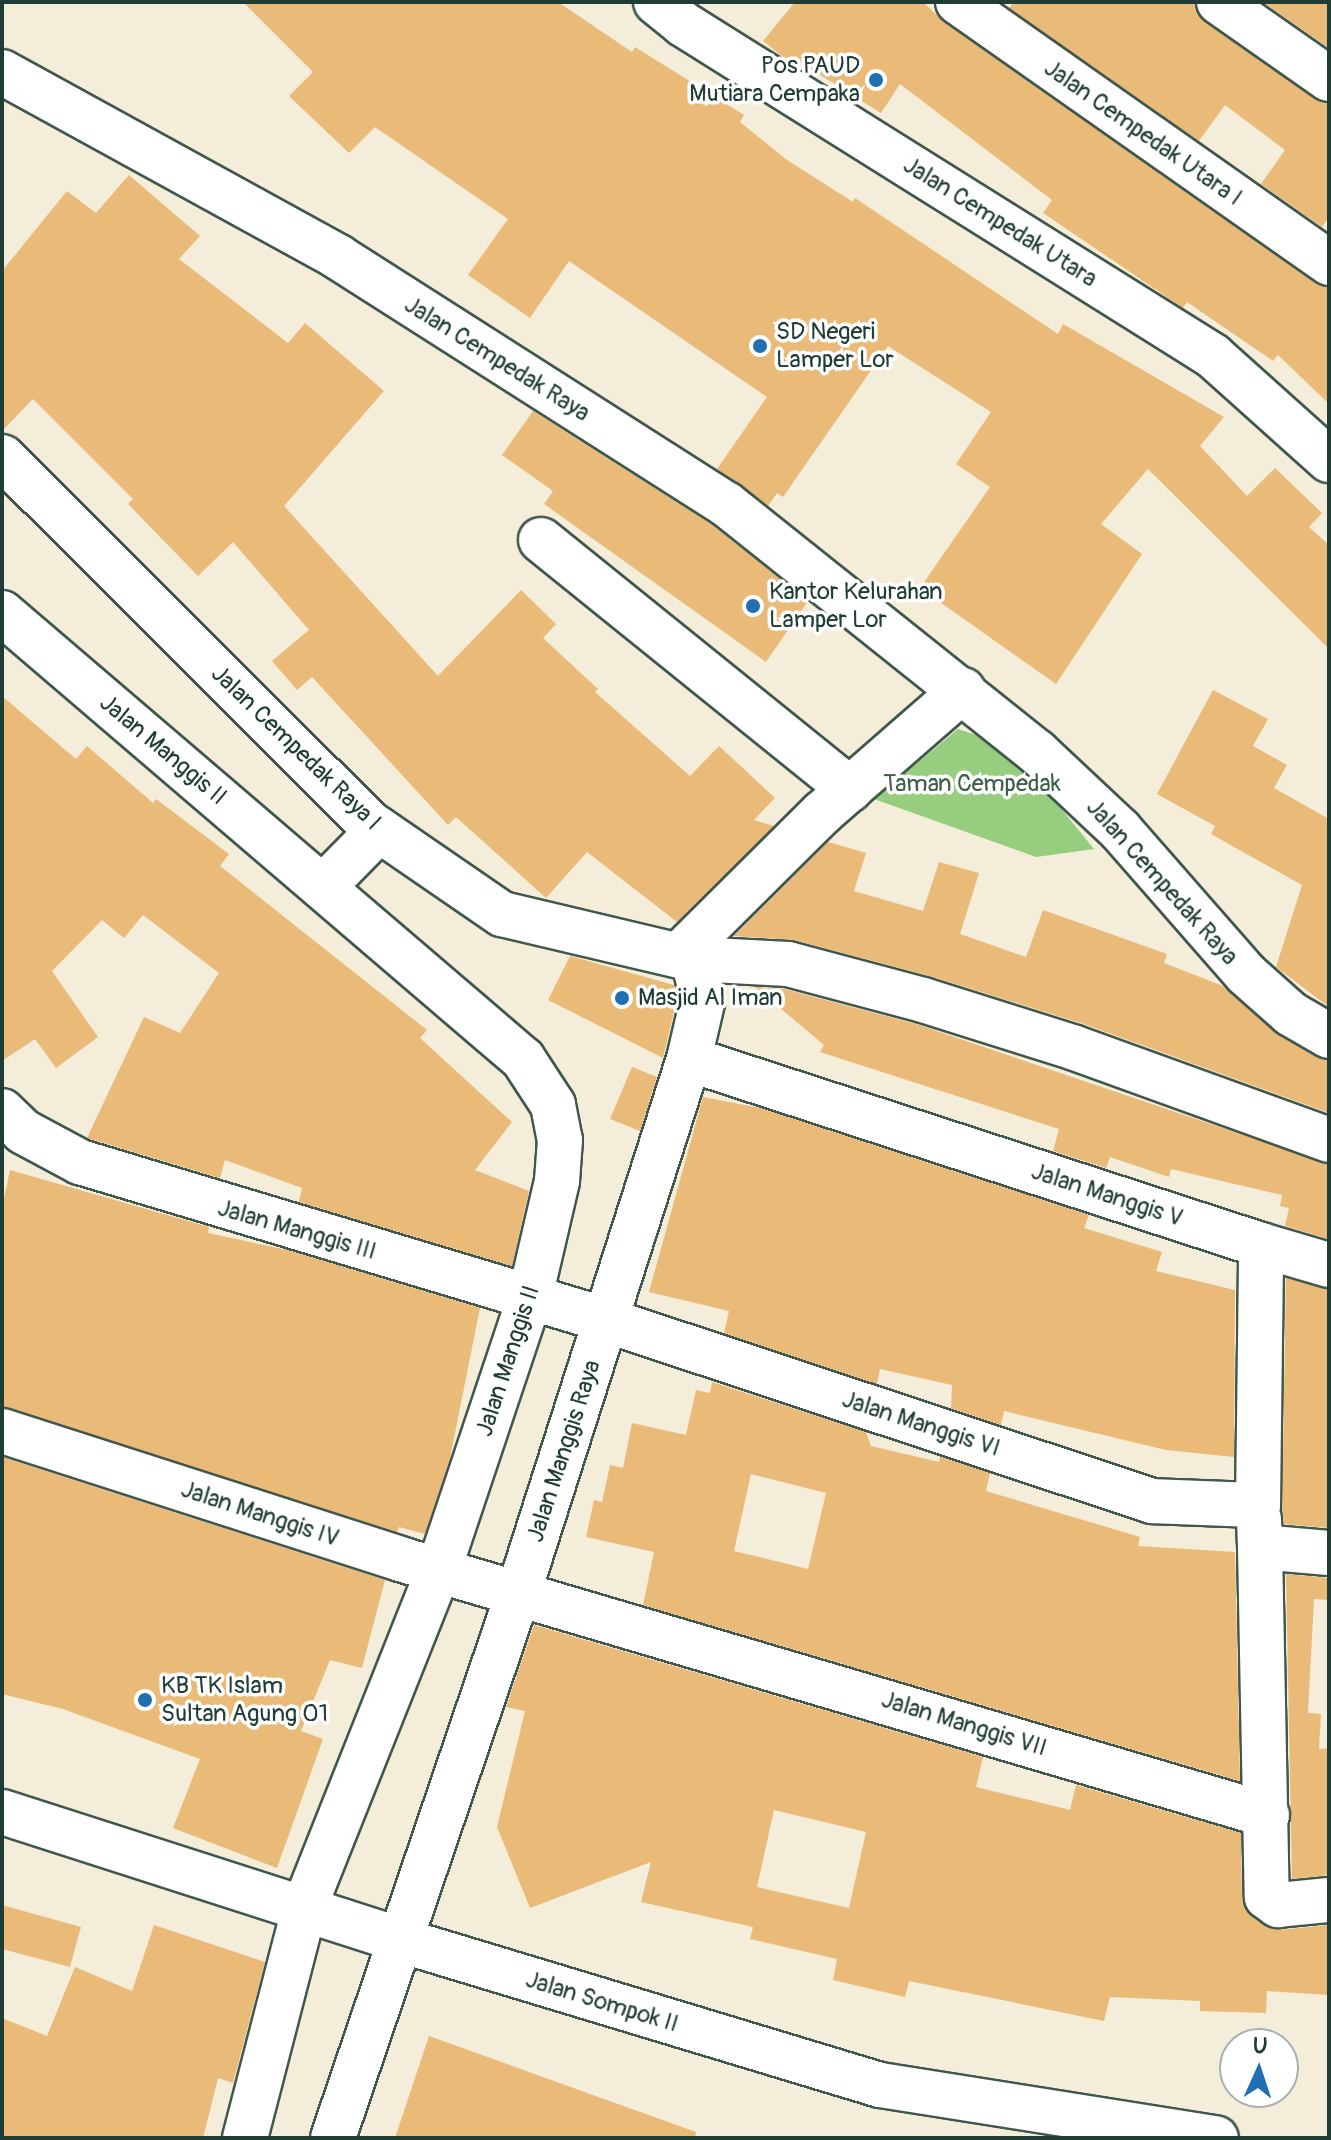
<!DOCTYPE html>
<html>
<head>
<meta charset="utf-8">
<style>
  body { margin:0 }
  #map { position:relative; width:1331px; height:2140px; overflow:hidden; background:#f3edd9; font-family:Pangolin,sans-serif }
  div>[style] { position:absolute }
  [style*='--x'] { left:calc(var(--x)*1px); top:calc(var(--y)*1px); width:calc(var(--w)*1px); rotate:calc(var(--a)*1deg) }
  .green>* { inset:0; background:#97cd7f }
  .building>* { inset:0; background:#eaba79 }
  .roads { filter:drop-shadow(2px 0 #3f574d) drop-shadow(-2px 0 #3f574d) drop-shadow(0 2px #3f574d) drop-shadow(0 -2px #3f574d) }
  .minor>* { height:44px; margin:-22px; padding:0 22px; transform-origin:22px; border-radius:22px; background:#fff }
  .dots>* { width:22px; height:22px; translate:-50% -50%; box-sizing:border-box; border:4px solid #fff; border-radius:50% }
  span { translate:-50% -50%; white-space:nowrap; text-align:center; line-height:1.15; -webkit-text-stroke:7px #fff; paint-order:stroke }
  .poi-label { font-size:24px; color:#1f3d34 }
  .right { translate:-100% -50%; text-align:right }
  .left { translate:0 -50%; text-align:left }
  .street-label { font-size:24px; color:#1f3d34 }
  .park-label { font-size:24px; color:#3d6147 }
  .frame { position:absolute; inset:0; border:4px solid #1f3d34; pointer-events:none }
  .north { position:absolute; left:1219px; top:2028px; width:80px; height:80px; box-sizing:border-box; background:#fff; border:2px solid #a5b1ae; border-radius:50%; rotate:3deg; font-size:22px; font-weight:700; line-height:32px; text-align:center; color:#1f3d34 }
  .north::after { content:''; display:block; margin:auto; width:28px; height:36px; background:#1f6fb2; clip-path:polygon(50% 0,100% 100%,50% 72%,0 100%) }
</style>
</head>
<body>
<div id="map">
  <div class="green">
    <i style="clip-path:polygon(958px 729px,1011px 747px,1094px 849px,1036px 857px,874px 799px)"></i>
  </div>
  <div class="building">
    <i style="clip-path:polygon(243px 2px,558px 2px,632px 52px,635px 47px,744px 115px,740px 122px,787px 160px,853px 202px,855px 198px,1058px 334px,1063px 324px,1224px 417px,1200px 446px,1247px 496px,1275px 468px,1322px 513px,1309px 527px,1329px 545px,1329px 649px,1148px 469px,1101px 524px,1142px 554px,1056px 684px,920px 588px,990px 487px,956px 464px,991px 412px,888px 346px,783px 497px,777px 493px,768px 506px,717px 469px,767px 397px,569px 261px,530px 318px,468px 275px,508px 219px,375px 127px,349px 153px,289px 96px,313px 72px)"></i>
    <i style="clip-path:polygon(795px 2px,923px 2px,944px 22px,1315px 283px,1329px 288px,1329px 404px,1278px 355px,1273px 361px,1187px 302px,1183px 308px,1043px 213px,1052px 200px,900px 84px,881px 113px,801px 63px,798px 66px,787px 60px,763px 41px)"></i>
    <i style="clip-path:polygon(1014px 2px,1194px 2px,1205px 22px,1315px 99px,1329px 104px,1329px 217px,1322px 227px,1261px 184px,1285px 150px,1225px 105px,1199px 141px,1009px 8px)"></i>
    <i style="clip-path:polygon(1263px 2px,1329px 2px,1329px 48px)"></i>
    <i style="clip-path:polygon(129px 175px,200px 236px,179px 259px,288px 343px,305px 323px,384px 391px,284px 506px,438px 676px,521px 590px,556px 624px,543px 638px,598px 689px,595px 692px,690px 776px,719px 746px,775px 798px,754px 820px,774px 826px,677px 922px,587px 852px,546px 898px,456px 817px,448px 825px,312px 677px,297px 690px,272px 661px,309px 630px,233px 542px,198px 576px,128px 504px,133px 499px,33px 399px,2px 431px,2px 271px,67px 191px,96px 213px)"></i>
    <i style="clip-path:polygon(533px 411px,711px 524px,808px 601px,766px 662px,544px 504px,553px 491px,502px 455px)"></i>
    <i style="clip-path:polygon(1213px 690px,1268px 719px,1253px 746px,1287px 765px,1274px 788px,1329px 819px,1329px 1007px,1276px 967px,1302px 885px,1211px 834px,1215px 826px,1157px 794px)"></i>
    <i style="clip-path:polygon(2px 696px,76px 759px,87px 746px,153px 803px,156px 799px,229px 854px,220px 866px,427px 1030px,420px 1038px,512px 1122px,475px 1170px,529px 1191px,512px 1266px,299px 1202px,302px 1188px,225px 1160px,220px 1178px,87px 1138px,144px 1017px,180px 1033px,219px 973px,143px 915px,124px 938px,102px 920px,52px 971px,98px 1037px,56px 1068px,35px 1039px,2px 1061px)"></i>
    <i style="clip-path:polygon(828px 842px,866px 853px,854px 891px,923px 911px,939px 862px,979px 873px,960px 934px,1026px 957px,1043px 910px,1167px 954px,1164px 963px,1223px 986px,1278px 1035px,1329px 1061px,1329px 1113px,1084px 1024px,930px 976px,794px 940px,734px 936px)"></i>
    <i style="clip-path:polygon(570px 956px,674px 985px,677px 999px,663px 1058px,548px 1000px)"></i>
    <i style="clip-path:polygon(755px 987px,784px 989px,916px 1024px,1329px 1164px,1329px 1239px,1285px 1226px,1289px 1208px,1280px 1206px,1282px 1195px,1171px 1169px,1169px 1177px,1110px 1157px,1106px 1168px,1053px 1151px,1059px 1129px,820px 1052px,824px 1045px)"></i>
    <i style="clip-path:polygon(632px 1067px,657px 1077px,640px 1131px,610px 1119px)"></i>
    <i style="clip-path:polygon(703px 1097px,760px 1108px,1089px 1215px,1084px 1228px,1162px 1252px,1156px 1271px,1235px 1290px,1234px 1457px,1166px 1450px,1004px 1411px,1001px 1425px,951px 1408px,952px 1385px,880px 1369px,877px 1384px,724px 1333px,729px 1311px,649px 1292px)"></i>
    <i style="clip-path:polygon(10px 1170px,209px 1227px,208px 1233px,287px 1250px,480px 1308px,450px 1458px,425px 1534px,399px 1527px,397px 1532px,2px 1407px,2px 1208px)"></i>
    <i style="clip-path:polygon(1286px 1278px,1329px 1289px,1329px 1528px,1284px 1524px,1282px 1510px)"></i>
    <i style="clip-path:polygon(evenodd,712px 1382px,866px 1432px,871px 1446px,939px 1462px,940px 1457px,990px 1473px,986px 1491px,1140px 1537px,1138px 1546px,1235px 1552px,1240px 1781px,643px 1605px,654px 1552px,586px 1537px,594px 1500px,602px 1502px,610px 1465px,623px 1468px,632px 1423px,686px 1435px,696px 1390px,710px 1393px,712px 1382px,751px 1474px,826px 1493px,808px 1569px,734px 1551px,751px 1474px)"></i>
    <i style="clip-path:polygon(2px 1457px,385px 1580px,362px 1668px,330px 1660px,301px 1731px,323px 1739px,277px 1868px,173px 1828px,200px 1759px,63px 1709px,2px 1694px)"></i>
    <i style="clip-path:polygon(1286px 1574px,1329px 1578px,1329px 1600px,1314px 1599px,1308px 1713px,1321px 1714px,1319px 1749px,1329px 1748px,1329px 1875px,1292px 1879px)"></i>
    <i style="clip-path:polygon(evenodd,534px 1625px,983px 1757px,976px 1787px,1070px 1810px,1076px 1785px,1241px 1833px,1242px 1898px,1252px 1917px,1279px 1930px,1329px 1925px,1329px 1995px,1267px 1991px,1266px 2013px,1200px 2011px,1200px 2001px,1110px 1997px,1104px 2021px,909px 1981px,905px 1997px,833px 1980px,837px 1959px,750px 1939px,753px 1927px,641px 1902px,651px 1862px,530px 1908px,497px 1827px,525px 1711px,506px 1707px,534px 1625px,774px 1810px,866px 1832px,849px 1908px,757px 1887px,774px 1810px)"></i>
    <i style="clip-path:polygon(2px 1905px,81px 1927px,70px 1967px,2px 1949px)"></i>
    <i style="clip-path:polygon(154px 1925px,265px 1962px,233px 2083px,218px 2078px,203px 2138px,2px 2138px,2px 2018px,47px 2036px,75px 1967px,132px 1991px)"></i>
    <i style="clip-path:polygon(429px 2036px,696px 2132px,695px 2138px,395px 2138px)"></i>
  </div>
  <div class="roads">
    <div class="minor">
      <i style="--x:656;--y:2;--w:35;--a:39"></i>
      <i style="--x:683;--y:24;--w:625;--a:32.06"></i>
      <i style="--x:1213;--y:356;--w:156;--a:41.9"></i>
      <i style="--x:958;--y:2;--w:454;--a:35.1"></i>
      <i style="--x:1219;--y:2;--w:134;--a:35"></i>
      <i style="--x:2;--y:72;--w:384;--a:28.8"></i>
      <i style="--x:338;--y:257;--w:460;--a:32.5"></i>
      <i style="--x:726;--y:504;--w:398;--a:38.6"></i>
      <i style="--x:1037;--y:752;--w:114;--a:43.2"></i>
      <i style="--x:1120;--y:830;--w:191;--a:48.8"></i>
      <i style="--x:1246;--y:974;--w:60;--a:41.6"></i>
      <i style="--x:1291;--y:1014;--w:44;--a:30.1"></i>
      <i style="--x:2;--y:457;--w:517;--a:44.92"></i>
      <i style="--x:368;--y:822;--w:163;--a:34.5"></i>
      <i style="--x:502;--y:914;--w:196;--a:13.3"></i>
      <i style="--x:693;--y:959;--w:95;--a:3"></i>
      <i style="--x:788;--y:964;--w:140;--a:14.9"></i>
      <i style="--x:923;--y:1000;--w:159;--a:17.5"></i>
      <i style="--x:1075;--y:1048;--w:270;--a:19.9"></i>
      <i style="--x:541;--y:540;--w:397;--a:38.9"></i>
      <i style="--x:2;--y:613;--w:686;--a:40.57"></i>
      <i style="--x:523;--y:1059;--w:55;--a:56.9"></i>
      <i style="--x:553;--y:1105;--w:36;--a:79"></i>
      <i style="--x:560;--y:1140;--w:41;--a:94.2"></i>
      <i style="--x:557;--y:1181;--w:119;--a:103.1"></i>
      <i style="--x:530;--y:1297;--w:287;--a:108.5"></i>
      <i style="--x:439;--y:1569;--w:363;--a:111.7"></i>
      <i style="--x:305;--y:1906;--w:240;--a:104.5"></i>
      <i style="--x:323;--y:887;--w:80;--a:-45.5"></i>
      <i style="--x:682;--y:952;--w:197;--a:-44.8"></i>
      <i style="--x:822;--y:813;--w:187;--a:-41.1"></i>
      <i style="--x:2;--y:1111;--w:30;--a:44"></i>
      <i style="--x:24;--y:1132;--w:64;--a:28.2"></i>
      <i style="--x:80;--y:1162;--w:549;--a:16.72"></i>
      <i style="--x:606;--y:1320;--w:575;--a:18.34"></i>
      <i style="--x:1152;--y:1501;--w:106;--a:2.2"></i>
      <i style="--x:1258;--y:1505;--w:260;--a:-89.3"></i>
      <i style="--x:1261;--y:1245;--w:601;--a:-161.99"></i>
      <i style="--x:1261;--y:1245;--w:71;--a:16.4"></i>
      <i style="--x:2;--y:1431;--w:418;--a:17.8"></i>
      <i style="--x:400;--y:1559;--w:904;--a:16.45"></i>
      <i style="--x:1259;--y:1519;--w:28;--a:88"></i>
      <i style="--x:1260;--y:1547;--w:69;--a:5"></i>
      <i style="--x:1260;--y:1547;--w:350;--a:88.9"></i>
      <i style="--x:1267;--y:1897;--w:14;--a:36"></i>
      <i style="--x:1278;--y:1905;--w:51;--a:-5.6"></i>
      <i style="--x:2;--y:1812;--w:418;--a:17.8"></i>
      <i style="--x:400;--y:1940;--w:501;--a:16.81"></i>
      <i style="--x:880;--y:2085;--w:340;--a:9"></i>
      <i style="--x:333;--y:2138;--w:578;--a:-71.22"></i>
      <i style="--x:519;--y:1591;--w:559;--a:-72.28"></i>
      <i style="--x:689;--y:1059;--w:62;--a:-76.9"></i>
      <i style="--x:703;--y:999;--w:41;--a:-104"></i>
    </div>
  </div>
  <div class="dots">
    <i style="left:876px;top:80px;background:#1f6fb2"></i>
    <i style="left:760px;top:346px;background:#1f6fb2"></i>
    <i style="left:753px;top:606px;background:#1f6fb2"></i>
    <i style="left:622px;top:998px;background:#1f6fb2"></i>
    <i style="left:145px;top:1700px;background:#1f6fb2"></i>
  </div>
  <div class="poi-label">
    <span class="right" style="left:860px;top:80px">Pos PAUD<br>Mutiara Cempaka</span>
    <span class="left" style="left:776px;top:346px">SD Negeri<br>Lamper Lor</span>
    <span class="left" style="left:769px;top:606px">Kantor Kelurahan<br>Lamper Lor</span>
    <span class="left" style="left:638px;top:998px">Masjid Al Iman</span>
    <span class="left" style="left:161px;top:1700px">KB TK Islam<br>Sultan Agung 01</span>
  </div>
  <div class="street-label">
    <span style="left:1143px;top:133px;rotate:35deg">Jalan Cempedak Utara I</span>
    <span style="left:1000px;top:222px;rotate:32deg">Jalan Cempedak Utara</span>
    <span style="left:497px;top:359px;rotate:32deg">Jalan Cempedak Raya</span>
    <span style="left:296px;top:748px;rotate:44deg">Jalan Cempedak Raya I</span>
    <span style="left:163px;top:750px;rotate:40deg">Jalan Manggis II</span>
    <span style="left:1162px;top:882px;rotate:48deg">Jalan Cempedak Raya</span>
    <span style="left:1107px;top:1195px;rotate:18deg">Jalan Manggis V</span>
    <span style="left:297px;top:1230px;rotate:16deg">Jalan Manggis III</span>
    <span style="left:508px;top:1361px;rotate:-72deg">Jalan Manggis II</span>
    <span style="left:921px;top:1424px;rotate:18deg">Jalan Manggis VI</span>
    <span style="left:564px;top:1451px;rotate:-72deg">Jalan Manggis Raya</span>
    <span style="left:260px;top:1514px;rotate:18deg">Jalan Manggis IV</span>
    <span style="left:964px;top:1724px;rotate:17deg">Jalan Manggis VII</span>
    <span style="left:602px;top:2002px;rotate:17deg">Jalan Sompok II</span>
  </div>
  <div class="park-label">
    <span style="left:972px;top:784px">Taman Cempedak</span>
  </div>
  <div class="frame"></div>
  <div class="north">U</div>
</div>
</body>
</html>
